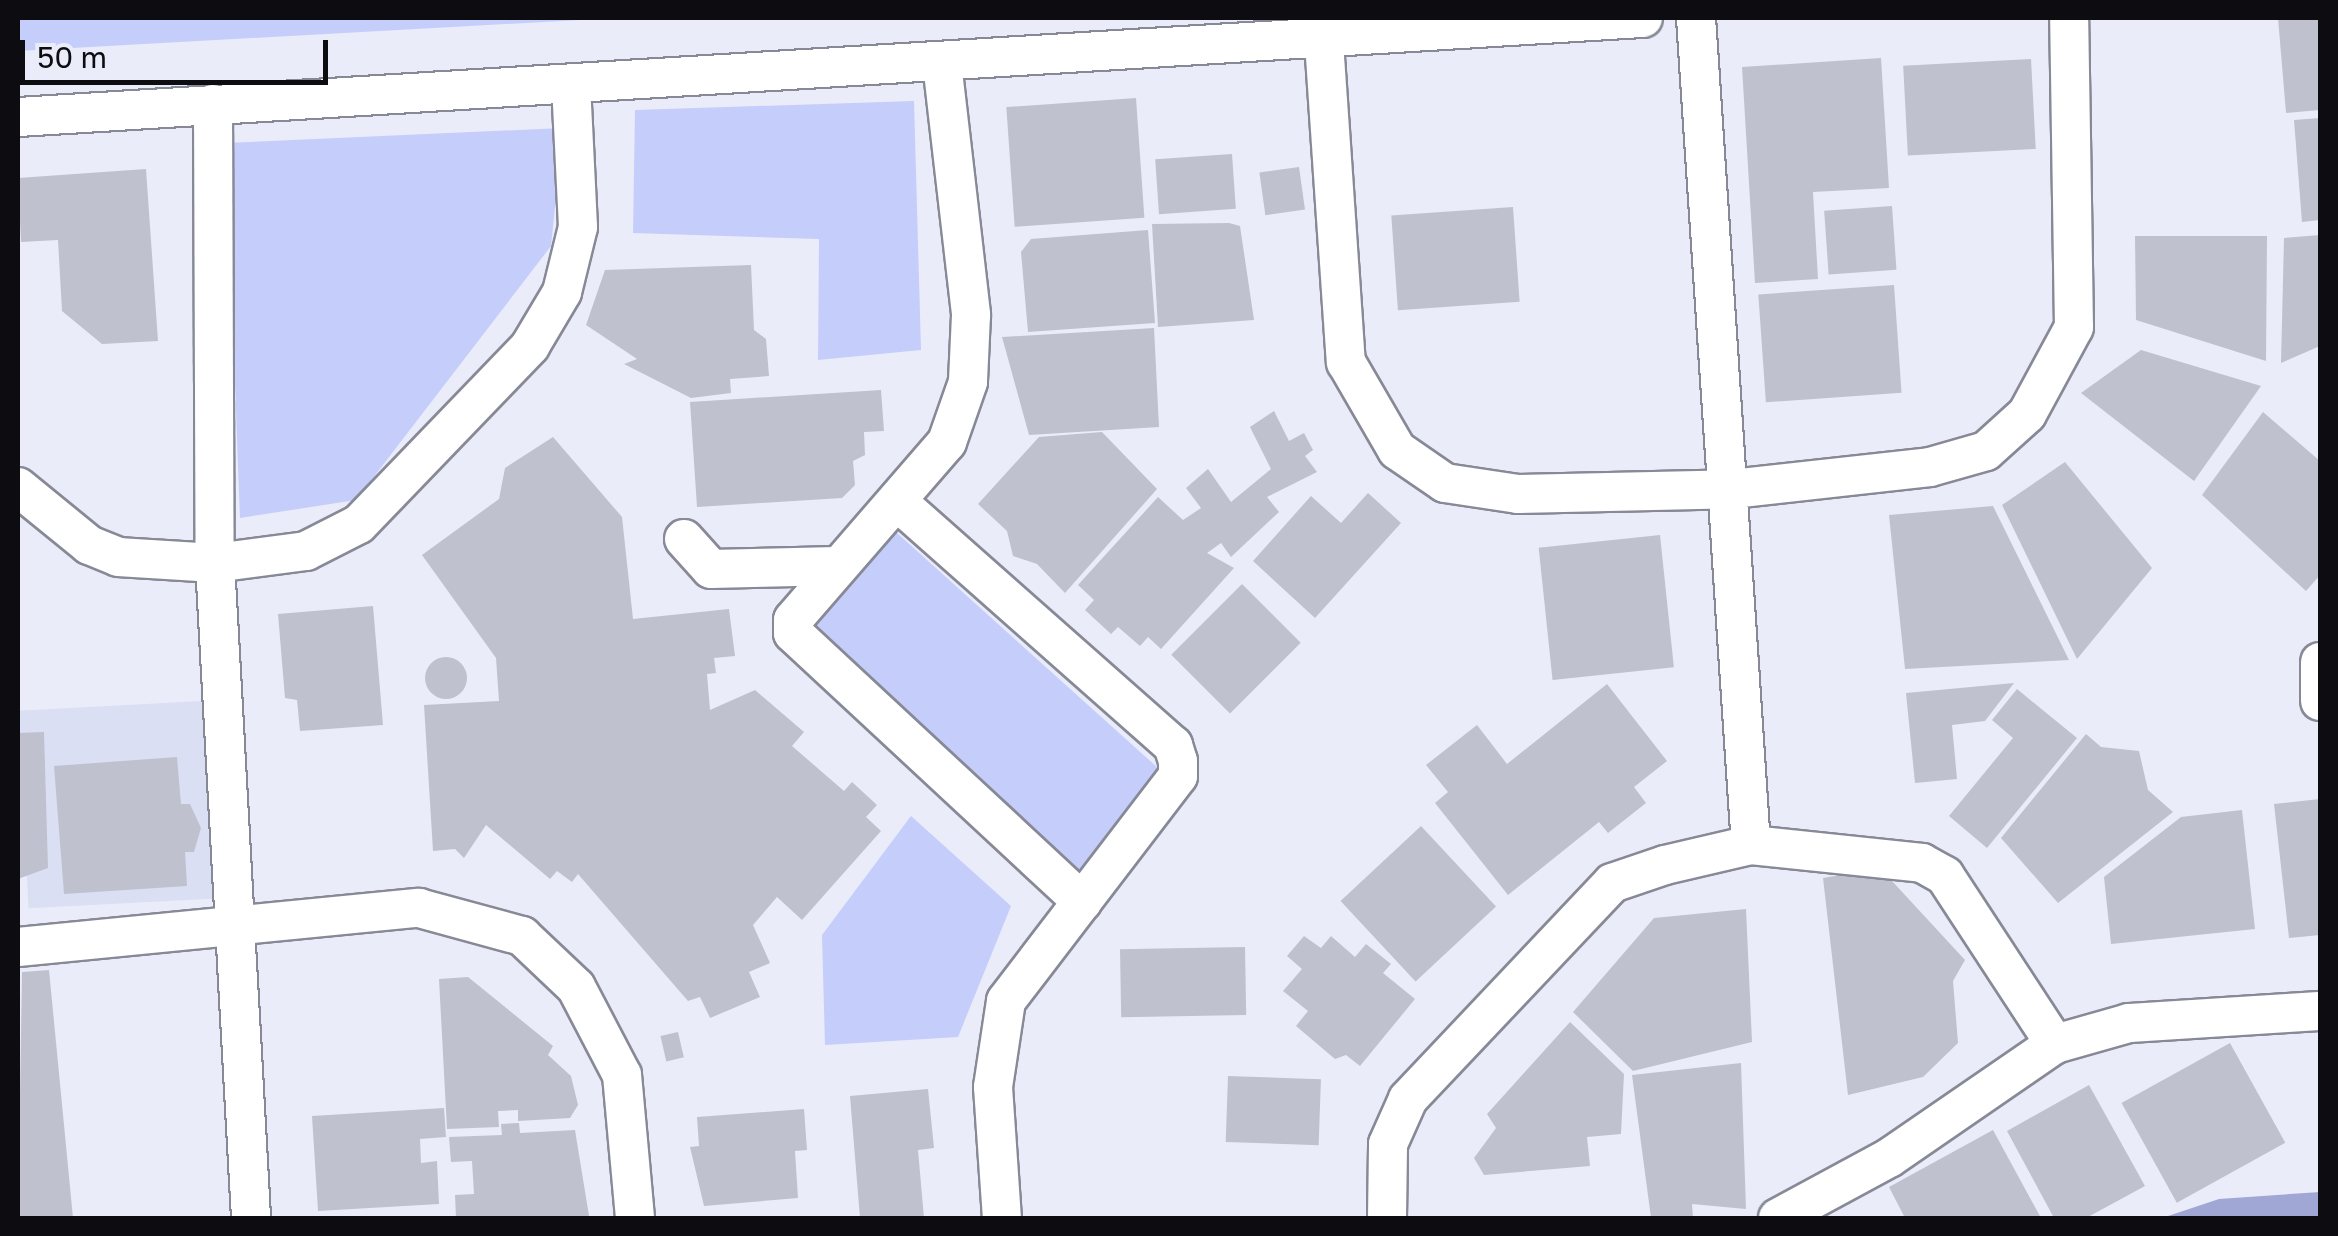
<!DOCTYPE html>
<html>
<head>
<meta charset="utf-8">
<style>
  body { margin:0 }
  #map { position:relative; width:2338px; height:1236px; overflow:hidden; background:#eaecfa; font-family:"Golos Text",sans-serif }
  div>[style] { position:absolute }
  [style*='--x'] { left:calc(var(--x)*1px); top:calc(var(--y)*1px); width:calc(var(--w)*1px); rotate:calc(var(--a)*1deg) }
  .built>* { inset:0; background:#dbdff3; transform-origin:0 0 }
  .green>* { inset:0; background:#c5cdfb; transform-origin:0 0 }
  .water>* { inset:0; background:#a0a7d4 }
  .building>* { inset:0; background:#bfc1ce; transform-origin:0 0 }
  .round { border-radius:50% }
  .roads { filter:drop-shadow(2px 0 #878a96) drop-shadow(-2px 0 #878a96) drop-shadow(0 2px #878a96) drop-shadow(0 -2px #878a96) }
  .minor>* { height:38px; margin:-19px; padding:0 19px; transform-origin:19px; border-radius:19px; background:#fff }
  span { translate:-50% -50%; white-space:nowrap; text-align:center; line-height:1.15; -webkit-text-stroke:10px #eaecfa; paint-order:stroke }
  .frame { position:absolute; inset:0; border:20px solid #0c0c11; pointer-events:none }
  .scale { position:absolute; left:20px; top:40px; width:308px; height:45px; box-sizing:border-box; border:5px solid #0c0c11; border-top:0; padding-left:12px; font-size:30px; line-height:35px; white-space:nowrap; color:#0c0c11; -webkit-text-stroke:8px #eaecfa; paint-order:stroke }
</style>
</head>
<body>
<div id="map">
  <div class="built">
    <i style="left:202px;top:701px;width:198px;height:184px;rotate:87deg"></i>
  </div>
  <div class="green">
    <i style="clip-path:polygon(18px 18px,616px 18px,18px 51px)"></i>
    <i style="clip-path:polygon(914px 101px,921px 350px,818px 360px,819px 239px,633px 233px,635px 110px)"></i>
    <i style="clip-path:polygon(563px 128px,551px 246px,356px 500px,240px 518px,226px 143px)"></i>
    <i style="left:887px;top:524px;width:375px;height:135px;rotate:42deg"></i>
    <i style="clip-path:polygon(911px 816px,1011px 906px,958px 1037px,825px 1045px,822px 935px)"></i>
  </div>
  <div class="water">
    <i style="clip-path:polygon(2320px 1192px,2320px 1218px,2162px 1218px,2219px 1199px)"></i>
  </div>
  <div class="building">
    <i style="clip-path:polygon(2278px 18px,2320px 18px,2320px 110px,2286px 113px)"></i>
    <i style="clip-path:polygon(1881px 58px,1889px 188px,1813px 192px,1818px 279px,1755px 283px,1742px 67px)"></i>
    <i style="left:2031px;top:59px;width:90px;height:128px;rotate:87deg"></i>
    <i style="left:1136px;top:98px;width:120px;height:130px;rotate:86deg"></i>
    <i style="clip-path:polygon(2320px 118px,2320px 220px,2302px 222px,2294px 120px)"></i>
    <i style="left:1232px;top:154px;width:55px;height:77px;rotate:86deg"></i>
    <i style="left:1299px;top:167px;width:43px;height:40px;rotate:82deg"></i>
    <i style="clip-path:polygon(146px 169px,158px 341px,102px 344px,62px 311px,58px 240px,21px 242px,18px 178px)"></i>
    <i style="left:1892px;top:206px;width:64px;height:68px;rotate:86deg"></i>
    <i style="left:1513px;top:207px;width:95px;height:122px;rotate:86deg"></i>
    <i style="clip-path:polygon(1229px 223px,1240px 226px,1254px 320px,1158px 327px,1152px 224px)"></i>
    <i style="clip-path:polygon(1148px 230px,1155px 323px,1028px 332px,1021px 252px,1031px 239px)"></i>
    <i style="clip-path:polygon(2320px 235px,2320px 346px,2281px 363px,2284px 238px)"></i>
    <i style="clip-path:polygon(2135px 236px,2267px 236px,2266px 361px,2136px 320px)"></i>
    <i style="clip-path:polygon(751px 265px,754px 330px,766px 339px,769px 376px,730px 379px,731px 393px,691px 398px,624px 364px,637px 359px,586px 325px,605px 270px)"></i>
    <i style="left:1894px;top:285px;width:108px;height:136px;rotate:86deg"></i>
    <i style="clip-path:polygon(1154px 328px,1159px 427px,1029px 435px,1002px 337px)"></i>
    <i style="clip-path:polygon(2141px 350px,2261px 386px,2194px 481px,2081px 393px)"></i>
    <i style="clip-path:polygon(881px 390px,884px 431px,864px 432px,865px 455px,853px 461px,855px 485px,842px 498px,697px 507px,690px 402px)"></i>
    <i style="clip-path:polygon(1274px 411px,1289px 441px,1304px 433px,1313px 450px,1305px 456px,1317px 472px,1267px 497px,1279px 512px,1231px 557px,1221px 543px,1207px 553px,1234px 568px,1161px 649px,1148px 637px,1140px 646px,1118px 627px,1111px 634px,1085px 610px,1094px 600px,1078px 585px,1158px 497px,1183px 520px,1201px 508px,1186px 488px,1208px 469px,1231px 502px,1271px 469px,1250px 427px)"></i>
    <i style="clip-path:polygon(2263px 412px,2320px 461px,2320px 575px,2306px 591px,2202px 495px)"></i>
    <i style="clip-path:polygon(1102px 432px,1157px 489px,1065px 593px,1037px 564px,1013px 556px,1007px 531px,978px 504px,1039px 437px)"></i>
    <i style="clip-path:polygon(553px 437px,622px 517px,633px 619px,729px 609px,735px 656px,714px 658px,716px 673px,707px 674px,710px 710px,755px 690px,804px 732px,792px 746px,844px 791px,852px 782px,877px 805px,866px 817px,881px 831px,802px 920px,777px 897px,753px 925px,770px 963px,749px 972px,760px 997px,710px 1018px,700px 997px,688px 1001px,578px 874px,572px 882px,557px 871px,550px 879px,486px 825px,464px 858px,455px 849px,433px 851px,424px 705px,499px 701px,496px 658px,422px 555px,499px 499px,505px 468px)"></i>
    <i style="clip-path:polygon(2065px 462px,2152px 568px,2077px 659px,2002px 505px)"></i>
    <i style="clip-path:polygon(1368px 493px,1401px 523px,1315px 618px,1253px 561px,1311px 496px,1341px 523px)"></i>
    <i style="clip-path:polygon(1993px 506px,2069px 660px,1905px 669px,1889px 515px)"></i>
    <i style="left:1660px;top:535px;width:133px;height:122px;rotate:84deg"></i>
    <i style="left:1242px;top:584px;width:83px;height:100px;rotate:45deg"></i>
    <i style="clip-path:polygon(373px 606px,383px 725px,300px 731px,297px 700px,285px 698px,278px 614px)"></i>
    <i class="round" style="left:425px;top:657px;width:42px;height:42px"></i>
    <i style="clip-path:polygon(2014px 683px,1985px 721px,1952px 725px,1957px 779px,1915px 783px,1906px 693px)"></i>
    <i style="clip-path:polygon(1607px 684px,1667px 761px,1634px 787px,1646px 803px,1608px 833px,1599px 822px,1508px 895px,1435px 803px,1448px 792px,1426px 765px,1477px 725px,1507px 764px)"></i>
    <i style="clip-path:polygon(2017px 689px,2077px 738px,1987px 848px,1949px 816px,2013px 738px,1992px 720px)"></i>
    <i style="clip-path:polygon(44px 732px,48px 868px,18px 879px,18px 733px)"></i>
    <i style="clip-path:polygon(2086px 734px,2101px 747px,2139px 751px,2148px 790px,2173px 812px,2058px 903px,2001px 838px)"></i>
    <i style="clip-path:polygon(177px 757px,181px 804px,190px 804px,201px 828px,194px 852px,185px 852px,187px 886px,64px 894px,54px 766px)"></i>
    <i style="clip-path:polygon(2320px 799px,2320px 935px,2289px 938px,2274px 804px)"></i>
    <i style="clip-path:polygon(2242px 810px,2255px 929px,2111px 944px,2104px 877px,2181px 817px)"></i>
    <i style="left:1421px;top:826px;width:110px;height:110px;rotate:47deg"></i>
    <i style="clip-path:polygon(1880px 868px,1965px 960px,1953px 981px,1958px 1043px,1923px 1077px,1848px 1095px,1823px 878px)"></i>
    <i style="clip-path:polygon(1746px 909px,1752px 1042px,1633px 1071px,1573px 1012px,1654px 918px)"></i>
    <i style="clip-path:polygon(1304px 936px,1321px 948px,1331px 936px,1355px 957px,1366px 944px,1391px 964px,1383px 973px,1415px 999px,1360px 1066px,1346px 1055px,1335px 1059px,1296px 1026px,1308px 1011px,1283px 991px,1302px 969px,1287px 956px)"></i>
    <i style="left:1245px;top:947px;width:68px;height:125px;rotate:89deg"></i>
    <i style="clip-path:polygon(49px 970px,73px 1218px,18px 1218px,22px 972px)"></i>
    <i style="clip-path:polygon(468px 977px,553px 1046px,548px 1055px,571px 1076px,578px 1105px,570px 1118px,518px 1121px,518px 1110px,498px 1111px,499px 1127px,447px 1129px,439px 979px)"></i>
    <i style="clip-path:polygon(1570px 1022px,1624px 1074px,1621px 1134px,1587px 1137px,1590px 1166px,1484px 1175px,1474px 1158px,1496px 1128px,1487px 1114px)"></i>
    <i style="left:678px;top:1032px;width:26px;height:18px;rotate:77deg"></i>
    <i style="left:2230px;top:1043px;width:114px;height:124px;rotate:61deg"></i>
    <i style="clip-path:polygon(1741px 1063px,1746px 1209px,1692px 1204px,1693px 1218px,1651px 1218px,1632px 1075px)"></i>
    <i style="left:1228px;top:1076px;width:93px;height:66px;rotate:2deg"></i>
    <i style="clip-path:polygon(2089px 1085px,2145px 1186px,2086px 1218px,2054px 1218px,2007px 1131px)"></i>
    <i style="clip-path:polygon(928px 1089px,934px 1148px,918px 1150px,924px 1218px,860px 1218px,850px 1096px)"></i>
    <i style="clip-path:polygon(444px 1108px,446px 1137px,420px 1139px,421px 1163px,437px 1161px,439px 1204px,318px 1211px,312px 1116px)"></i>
    <i style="clip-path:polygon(804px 1109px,807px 1150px,795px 1151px,798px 1198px,704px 1206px,690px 1147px,699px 1146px,697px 1117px)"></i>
    <i style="clip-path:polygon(519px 1123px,520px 1133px,575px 1130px,589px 1216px,456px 1218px,455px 1195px,474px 1194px,472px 1161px,451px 1162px,449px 1137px,502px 1135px,501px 1124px)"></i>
    <i style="clip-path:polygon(1993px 1130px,2041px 1218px,1905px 1218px,1889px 1187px)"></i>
  </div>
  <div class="roads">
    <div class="minor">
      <i style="--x:1696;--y:18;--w:829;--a:86.2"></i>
      <i style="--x:1324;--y:42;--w:321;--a:86.1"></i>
      <i style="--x:1346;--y:362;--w:102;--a:59.9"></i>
      <i style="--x:1397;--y:450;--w:58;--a:34.5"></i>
      <i style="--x:1445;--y:483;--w:74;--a:8.6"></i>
      <i style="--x:1518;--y:494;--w:214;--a:-1.3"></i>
      <i style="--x:1732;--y:489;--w:199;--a:-6.3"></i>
      <i style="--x:1930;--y:467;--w:58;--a:-15.9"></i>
      <i style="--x:1986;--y:451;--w:55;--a:-42.1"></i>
      <i style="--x:2027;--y:414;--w:99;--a:-61.6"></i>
      <i style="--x:2074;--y:327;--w:309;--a:-90.9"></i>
      <i style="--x:942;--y:63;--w:254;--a:83.4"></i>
      <i style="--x:971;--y:315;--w:67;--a:92.6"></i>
      <i style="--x:968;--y:382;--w:64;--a:109.3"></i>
      <i style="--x:947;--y:442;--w:235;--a:130.9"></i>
      <i style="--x:793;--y:620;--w:13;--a:90"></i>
      <i style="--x:793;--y:633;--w:395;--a:42.9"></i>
      <i style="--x:213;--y:104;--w:459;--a:89.8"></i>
      <i style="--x:215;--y:563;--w:656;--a:86.85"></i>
      <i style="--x:18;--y:117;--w:1628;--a:-3.49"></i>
      <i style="--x:18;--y:487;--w:92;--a:39.2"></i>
      <i style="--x:89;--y:545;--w:31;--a:22"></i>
      <i style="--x:118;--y:557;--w:97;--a:3.5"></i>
      <i style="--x:215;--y:563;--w:92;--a:-7.5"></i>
      <i style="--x:306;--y:551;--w:59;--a:-27"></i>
      <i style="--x:359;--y:524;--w:247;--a:-46.1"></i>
      <i style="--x:530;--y:346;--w:63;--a:-59.3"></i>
      <i style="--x:562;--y:292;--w:67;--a:-76.2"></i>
      <i style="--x:578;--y:227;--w:141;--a:-92.8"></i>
      <i style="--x:899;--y:503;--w:366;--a:41.5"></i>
      <i style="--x:1173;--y:745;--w:17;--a:73"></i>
      <i style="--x:1178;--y:761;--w:15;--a:90"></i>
      <i style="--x:1178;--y:776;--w:283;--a:127.4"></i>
      <i style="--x:1006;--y:1001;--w:87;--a:98.6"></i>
      <i style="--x:993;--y:1087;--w:131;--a:86.1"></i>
      <i style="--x:684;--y:539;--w:40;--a:48"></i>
      <i style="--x:711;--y:569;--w:126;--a:-1.4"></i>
      <i style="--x:2320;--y:662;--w:39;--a:90"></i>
      <i style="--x:18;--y:947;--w:403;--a:-5.6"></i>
      <i style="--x:419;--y:908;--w:107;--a:15.2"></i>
      <i style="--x:522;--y:936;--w:74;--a:43.4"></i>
      <i style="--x:576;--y:987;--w:99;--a:62.4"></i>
      <i style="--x:622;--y:1075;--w:144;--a:84.8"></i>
      <i style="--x:1387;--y:1218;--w:74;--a:-89.2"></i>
      <i style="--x:1388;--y:1144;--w:49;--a:-66"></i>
      <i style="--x:1408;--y:1099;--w:297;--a:-46.6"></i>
      <i style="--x:1612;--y:883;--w:56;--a:-18.8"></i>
      <i style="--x:1665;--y:865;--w:88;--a:-13.1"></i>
      <i style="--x:1751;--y:845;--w:172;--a:6"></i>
      <i style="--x:1922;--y:863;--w:26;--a:29"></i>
      <i style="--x:1945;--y:876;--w:201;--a:56.8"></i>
      <i style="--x:1778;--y:1218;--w:126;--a:-28.4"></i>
      <i style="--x:1889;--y:1158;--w:201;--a:-34.5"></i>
      <i style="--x:2055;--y:1044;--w:77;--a:-15.8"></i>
      <i style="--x:2129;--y:1023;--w:191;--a:-3.6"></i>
    </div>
  </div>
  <div class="frame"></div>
  <div class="scale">50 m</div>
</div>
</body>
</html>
